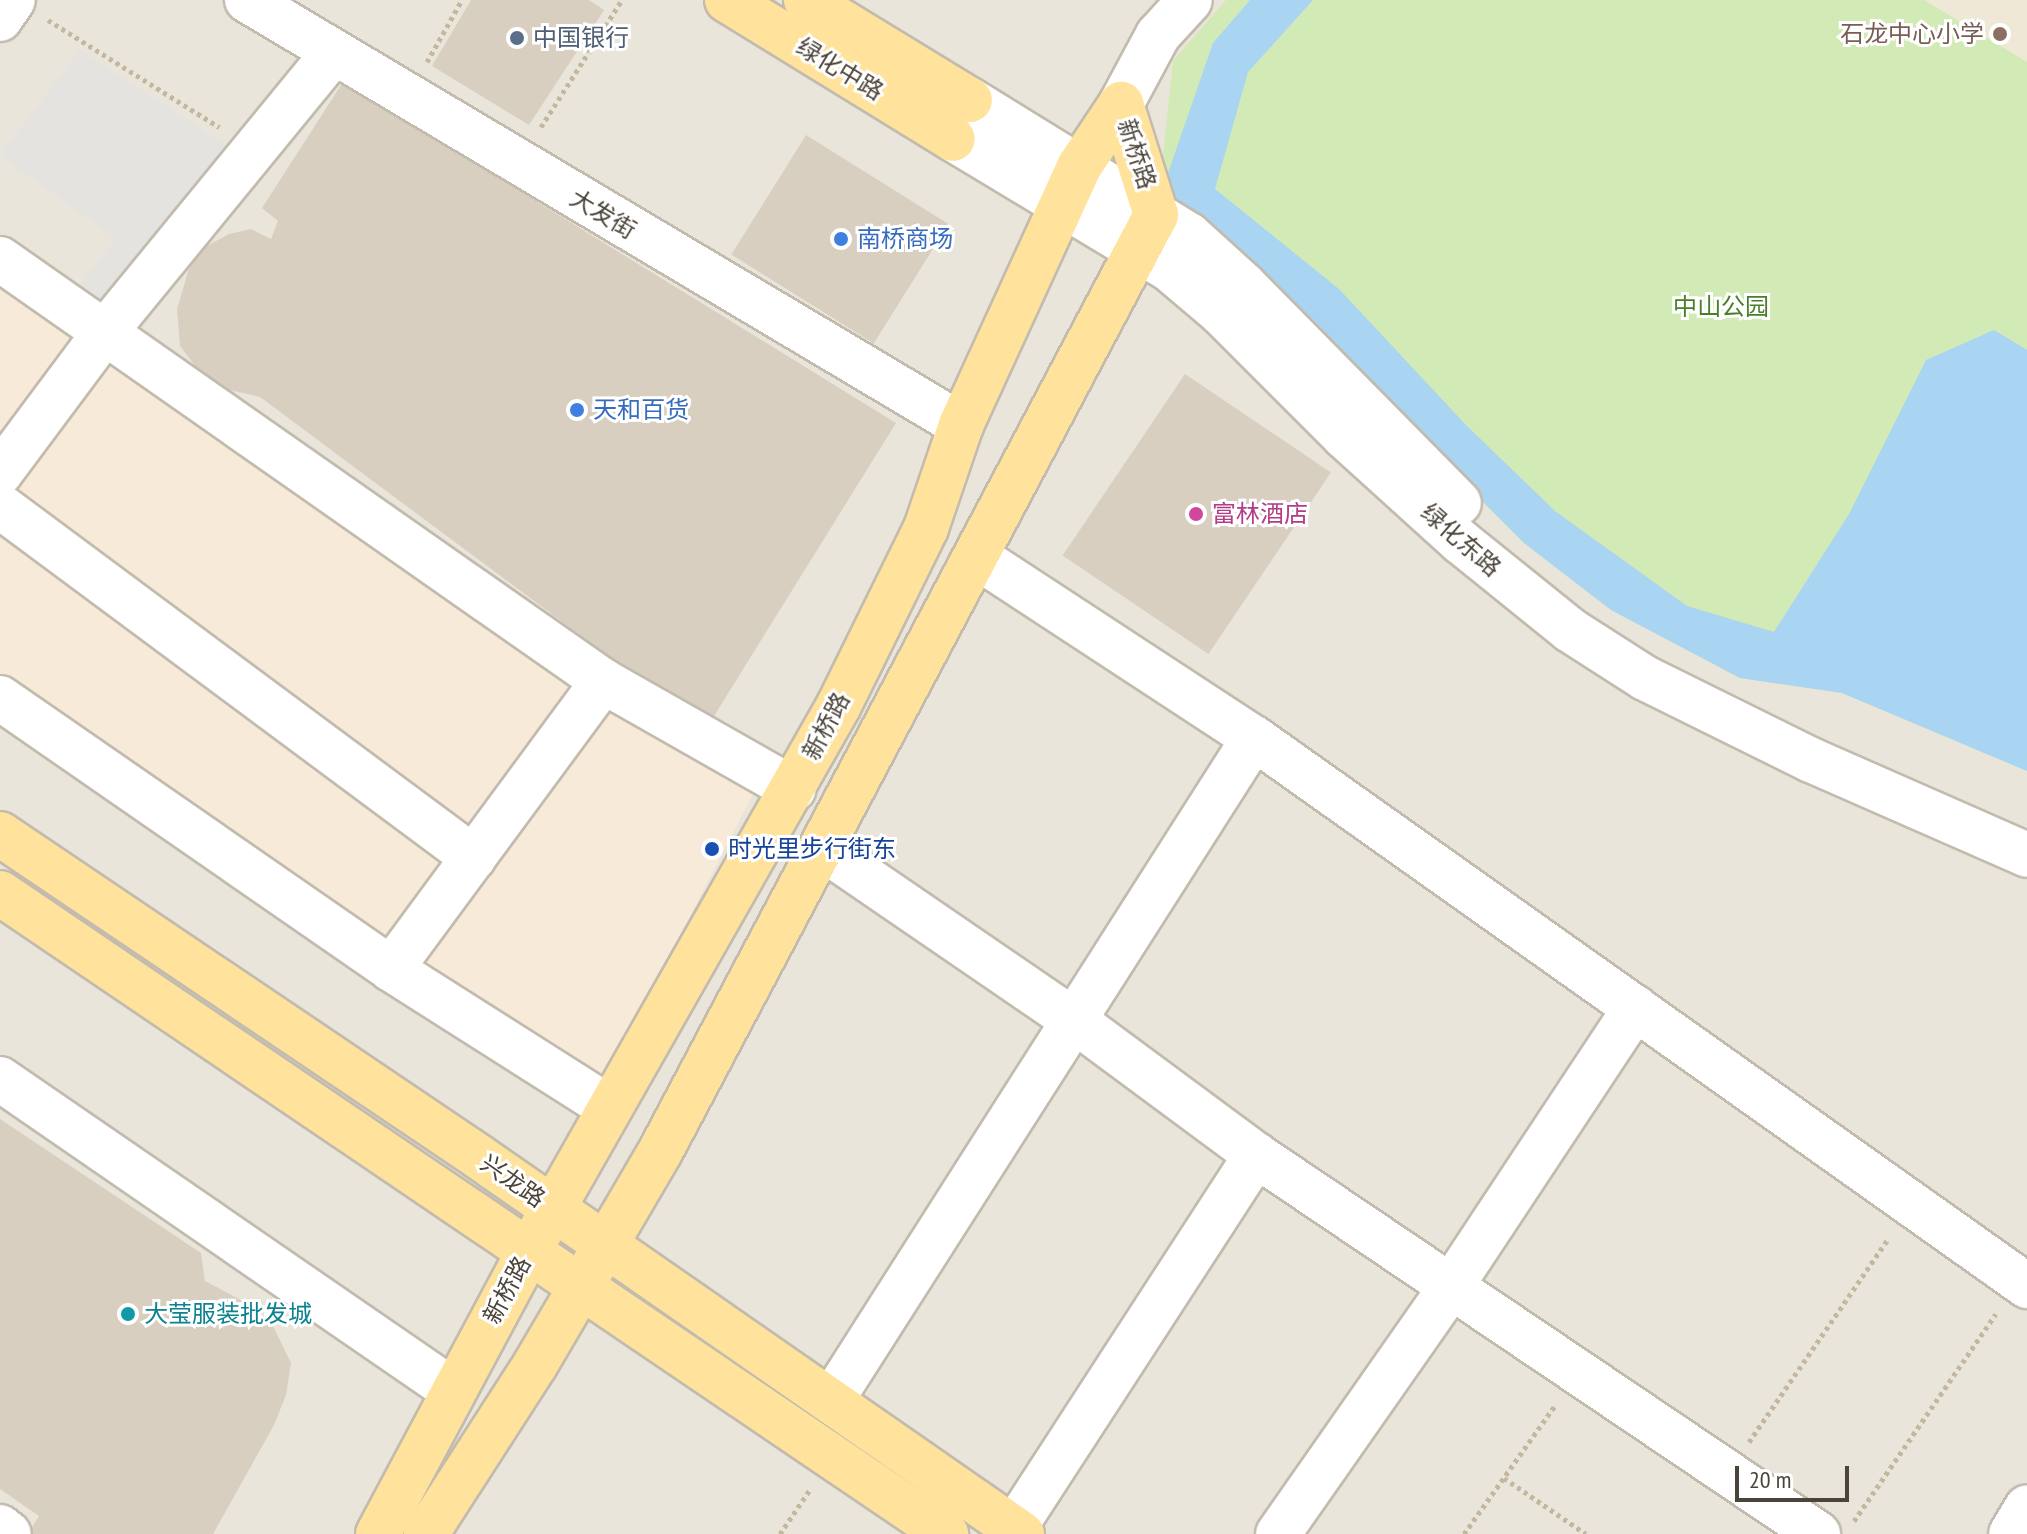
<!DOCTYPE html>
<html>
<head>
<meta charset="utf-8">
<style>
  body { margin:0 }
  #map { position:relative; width:2027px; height:1534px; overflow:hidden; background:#f6f3ec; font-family:"PT Sans Narrow","Noto Sans SC",sans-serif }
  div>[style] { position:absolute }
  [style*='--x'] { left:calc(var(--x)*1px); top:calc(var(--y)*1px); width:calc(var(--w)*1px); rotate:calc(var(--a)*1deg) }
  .residential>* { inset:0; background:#eae5da; transform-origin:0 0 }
  .commercial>* { inset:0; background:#f7ead8 }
  .education>* { inset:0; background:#efe8d6 }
  .green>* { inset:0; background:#d2eab5 }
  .parking>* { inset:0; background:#e5e3e0 }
  .water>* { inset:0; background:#a9d4f2 }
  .building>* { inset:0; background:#d8cfc1; transform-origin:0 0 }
  .path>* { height:5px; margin-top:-2.5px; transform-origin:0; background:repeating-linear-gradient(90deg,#c4b79f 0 4px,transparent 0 8px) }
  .roads { filter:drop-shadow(2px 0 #c2bbae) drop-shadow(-2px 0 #c2bbae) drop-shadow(0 2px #c2bbae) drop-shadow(0 -2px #c2bbae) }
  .minor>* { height:44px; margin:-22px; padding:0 22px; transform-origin:22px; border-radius:22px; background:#fff }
  .major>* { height:44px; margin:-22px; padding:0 22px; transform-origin:22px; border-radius:22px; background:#ffe39c }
  .dots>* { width:22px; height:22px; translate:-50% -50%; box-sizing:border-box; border:4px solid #fff; border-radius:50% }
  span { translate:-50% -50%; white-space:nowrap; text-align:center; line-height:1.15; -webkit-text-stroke:6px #fff; paint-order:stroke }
  .education-label { font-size:24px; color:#785e54 }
  .right { translate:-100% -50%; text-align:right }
  .service-label { font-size:24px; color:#4e5e75 }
  .left { translate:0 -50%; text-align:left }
  .street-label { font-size:24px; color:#4b4439 }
  .shop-label { font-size:24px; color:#366cbe }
  .park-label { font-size:24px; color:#4a7f2a }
  .hotel-label { font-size:24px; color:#b23c85 }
  .transit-label { font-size:24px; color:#164399 }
  .culture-label { font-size:24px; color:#0d838f }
  .scale { position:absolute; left:1735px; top:1466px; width:114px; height:36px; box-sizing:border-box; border:4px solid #4b4439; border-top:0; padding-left:10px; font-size:24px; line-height:28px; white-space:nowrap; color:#4b4439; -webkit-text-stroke:6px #fff; paint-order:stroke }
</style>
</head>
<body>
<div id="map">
  <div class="residential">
    <i style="left:0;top:0;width:2027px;height:1534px"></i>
  </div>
  <div class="commercial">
    <i style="clip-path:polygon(0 259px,757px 786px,596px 1099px,0 698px)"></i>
  </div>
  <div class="education">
    <i style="clip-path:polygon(1920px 0,2027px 0,2027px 68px)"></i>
  </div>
  <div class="green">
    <i style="clip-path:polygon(1226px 0,1924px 0,2027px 62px,2027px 771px,1842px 693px,1740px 678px,1611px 610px,1524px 543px,1402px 421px,1341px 351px,1158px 202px,1173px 61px)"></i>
  </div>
  <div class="parking">
    <i style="clip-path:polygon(80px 50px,237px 152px,103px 316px,72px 295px,116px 239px,0 155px)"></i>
  </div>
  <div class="water">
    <i style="clip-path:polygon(1250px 0,1313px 0,1248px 72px,1215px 189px,1339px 289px,1466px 425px,1555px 511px,1687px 606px,1774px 632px,1849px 514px,1926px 360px,1994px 330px,2027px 350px,2027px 771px,1842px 693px,1740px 678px,1611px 610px,1524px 543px,1402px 421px,1341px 351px,1158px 202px,1213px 43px)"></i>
  </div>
  <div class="building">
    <i style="clip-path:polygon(471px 0,589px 0,604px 10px,529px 125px,432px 66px)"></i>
    <i style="clip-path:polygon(343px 82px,896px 423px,706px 729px,260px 397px,221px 388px,203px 376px,180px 346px,177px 309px,190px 265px,205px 247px,229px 234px,251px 229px,271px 239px,278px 221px,262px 208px)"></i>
    <i style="left:806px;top:135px;width:168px;height:141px;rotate:32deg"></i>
    <i style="left:1185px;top:374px;width:176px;height:219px;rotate:34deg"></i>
    <i style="clip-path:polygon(0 1119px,201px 1253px,205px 1281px,239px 1299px,274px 1328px,291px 1363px,286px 1395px,274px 1425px,213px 1534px,28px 1534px,39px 1516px,0 1489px)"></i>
  </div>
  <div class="path">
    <i style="--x:48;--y:20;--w:202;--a:32"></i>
    <i style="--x:427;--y:62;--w:71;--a:-60.6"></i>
    <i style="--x:541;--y:127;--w:151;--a:-57.5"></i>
    <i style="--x:1749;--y:1442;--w:246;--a:-55.6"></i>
    <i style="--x:1504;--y:1478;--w:99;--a:34.3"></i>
    <i style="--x:1854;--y:1521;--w:251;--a:-55.6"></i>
    <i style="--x:780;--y:1534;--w:55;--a:-56"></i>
    <i style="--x:1464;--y:1534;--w:159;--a:-54.7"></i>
  </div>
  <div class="roads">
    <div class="minor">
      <i style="--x:247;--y:0;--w:831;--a:30.76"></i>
      <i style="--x:0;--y:19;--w:23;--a:-56"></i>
      <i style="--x:970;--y:100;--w:257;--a:31.7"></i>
      <i style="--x:1189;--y:235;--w:74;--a:42.3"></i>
      <i style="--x:1244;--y:285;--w:306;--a:45.4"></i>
      <i style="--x:1121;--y:104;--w:78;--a:-61.8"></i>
      <i style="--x:1158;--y:35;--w:47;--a:-47.6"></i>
      <i style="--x:953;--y:139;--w:251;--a:31"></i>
      <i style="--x:1168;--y:268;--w:70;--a:40.3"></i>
      <i style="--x:1221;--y:313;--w:175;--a:45"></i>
      <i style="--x:1345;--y:437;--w:156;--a:42.2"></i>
      <i style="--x:1461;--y:542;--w:140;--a:38.9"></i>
      <i style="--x:1570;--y:630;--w:89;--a:32.6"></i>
      <i style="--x:1645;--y:678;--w:185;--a:26.3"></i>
      <i style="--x:1811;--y:760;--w:236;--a:23.7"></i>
      <i style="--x:0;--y:259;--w:736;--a:34.99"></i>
      <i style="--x:603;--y:681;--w:219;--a:29.6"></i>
      <i style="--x:0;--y:473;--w:176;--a:-53.3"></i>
      <i style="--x:105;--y:332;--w:360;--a:-50.7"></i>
      <i style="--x:0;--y:506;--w:590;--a:36.6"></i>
      <i style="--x:977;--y:557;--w:331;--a:33.2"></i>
      <i style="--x:1254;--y:738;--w:948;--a:35.33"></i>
      <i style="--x:0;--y:698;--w:476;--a:34.7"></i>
      <i style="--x:391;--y:969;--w:243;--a:32.4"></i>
      <i style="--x:822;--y:848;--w:306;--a:34.4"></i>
      <i style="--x:1075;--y:1021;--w:225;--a:36.5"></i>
      <i style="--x:1256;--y:1155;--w:678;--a:33.99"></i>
      <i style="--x:391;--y:969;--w:358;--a:-53.6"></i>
      <i style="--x:0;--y:1079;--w:549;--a:34.53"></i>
      <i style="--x:831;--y:1401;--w:786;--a:-57.46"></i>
      <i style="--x:0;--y:1527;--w:11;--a:38"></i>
      <i style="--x:1014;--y:1528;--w:445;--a:-57"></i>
      <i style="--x:1278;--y:1534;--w:300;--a:-55"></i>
      <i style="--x:1450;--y:1288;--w:336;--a:-56.5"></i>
      <i style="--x:2011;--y:1534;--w:31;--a:-59"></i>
    </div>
    <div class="major">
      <i style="--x:727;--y:0;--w:265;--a:31.6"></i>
      <i style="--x:806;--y:0;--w:192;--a:31.4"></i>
      <i style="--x:0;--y:834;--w:578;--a:33.99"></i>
      <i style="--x:479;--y:1157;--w:661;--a:34.77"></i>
      <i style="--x:0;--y:893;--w:1143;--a:34.12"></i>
      <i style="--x:378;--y:1534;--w:321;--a:-61.9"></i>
      <i style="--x:529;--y:1251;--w:628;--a:-60.41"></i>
      <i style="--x:839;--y:705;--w:197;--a:-63.8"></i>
      <i style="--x:926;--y:528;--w:109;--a:-71.2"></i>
      <i style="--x:961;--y:425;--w:284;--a:-65.4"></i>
      <i style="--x:1079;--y:167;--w:76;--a:-56.3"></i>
      <i style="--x:426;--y:1534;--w:201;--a:-57.2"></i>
      <i style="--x:535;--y:1365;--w:249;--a:-59.6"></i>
      <i style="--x:661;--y:1150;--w:1058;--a:-62.1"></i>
      <i style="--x:1156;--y:215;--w:116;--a:-107.5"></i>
    </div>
  </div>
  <div class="dots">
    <i style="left:2000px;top:34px;background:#8d6e63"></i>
    <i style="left:517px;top:38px;background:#5c6f8a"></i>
    <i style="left:841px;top:239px;background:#3f7fe0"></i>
    <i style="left:577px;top:410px;background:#3f7fe0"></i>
    <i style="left:1196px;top:514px;background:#d1479c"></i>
    <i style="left:712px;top:849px;background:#1a4fb4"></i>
    <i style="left:128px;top:1314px;background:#0f9aa8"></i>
  </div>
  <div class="education-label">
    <span class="right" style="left:1984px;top:34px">石龙中心小学</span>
  </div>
  <div class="service-label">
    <span class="left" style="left:533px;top:38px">中国银行</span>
  </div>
  <div class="street-label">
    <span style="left:840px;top:69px;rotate:31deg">绿化中路</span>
    <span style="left:1137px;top:154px;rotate:72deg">新桥路</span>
    <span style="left:603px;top:214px;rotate:31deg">大发街</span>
    <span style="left:1461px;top:540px;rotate:41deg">绿化东路</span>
    <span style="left:826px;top:726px;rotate:-62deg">新桥路</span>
    <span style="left:513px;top:1181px;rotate:35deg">兴龙路</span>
    <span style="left:507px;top:1290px;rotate:-62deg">新桥路</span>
  </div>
  <div class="shop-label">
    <span class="left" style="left:857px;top:239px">南桥商场</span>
    <span class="left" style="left:593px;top:410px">天和百货</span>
  </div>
  <div class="park-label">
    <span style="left:1721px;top:307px">中山公园</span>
  </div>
  <div class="hotel-label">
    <span class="left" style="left:1212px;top:514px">富林酒店</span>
  </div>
  <div class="transit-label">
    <span class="left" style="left:728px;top:849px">时光里步行街东</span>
  </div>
  <div class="culture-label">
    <span class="left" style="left:144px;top:1314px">大莹服装批发城</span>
  </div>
  <div class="scale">20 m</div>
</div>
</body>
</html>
